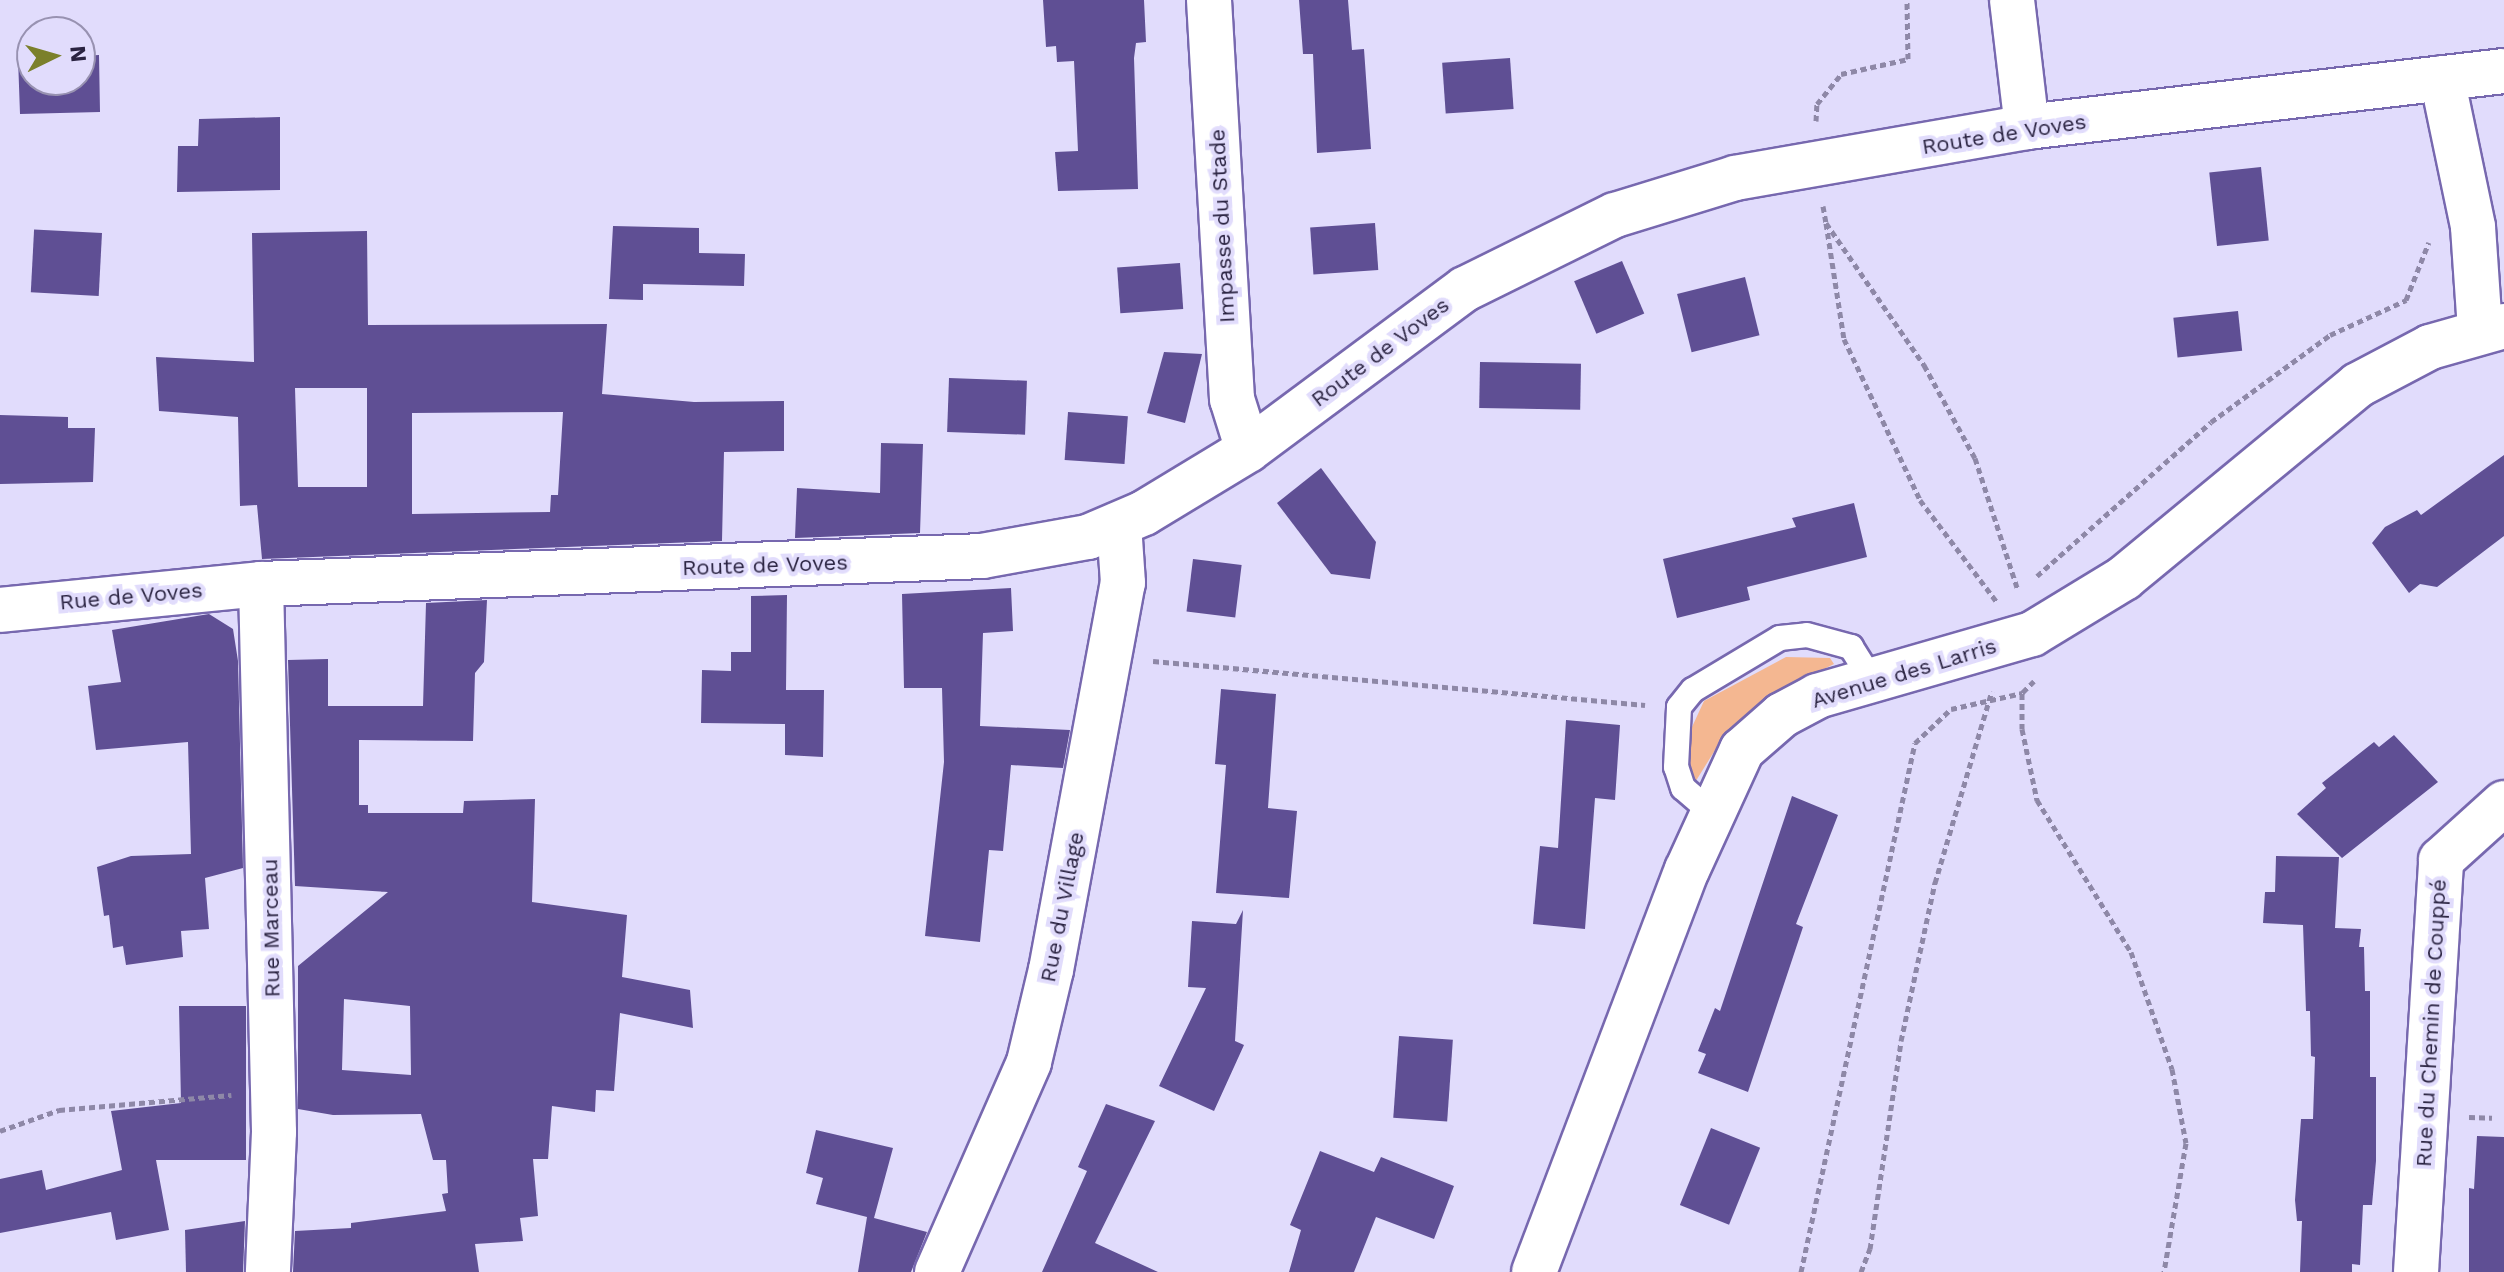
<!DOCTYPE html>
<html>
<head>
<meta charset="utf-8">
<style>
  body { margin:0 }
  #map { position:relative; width:2504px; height:1272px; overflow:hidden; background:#e1dcfc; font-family:"Work Sans",sans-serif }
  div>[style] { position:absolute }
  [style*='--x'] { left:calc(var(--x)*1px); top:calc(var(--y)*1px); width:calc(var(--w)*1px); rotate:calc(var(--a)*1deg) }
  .green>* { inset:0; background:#f4b791 }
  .building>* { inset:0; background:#5f4f94; transform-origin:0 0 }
  .path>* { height:5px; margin-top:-2.5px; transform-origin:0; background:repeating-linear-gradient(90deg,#8e88a7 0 6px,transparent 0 10px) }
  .roads { filter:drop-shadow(2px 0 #7768af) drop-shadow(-2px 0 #7768af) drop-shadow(0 2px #7768af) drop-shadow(0 -2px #7768af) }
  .service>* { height:24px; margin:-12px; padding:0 12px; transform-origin:12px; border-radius:12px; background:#fff }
  .minor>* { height:44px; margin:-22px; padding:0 22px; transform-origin:22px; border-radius:22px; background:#fff }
  .tertiary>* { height:44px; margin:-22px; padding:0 22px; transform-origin:22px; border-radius:22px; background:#fff }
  span { translate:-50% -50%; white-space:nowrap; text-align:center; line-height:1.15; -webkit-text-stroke:8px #e1dcfc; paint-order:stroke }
  .street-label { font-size:22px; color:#2a2341 }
  .north { position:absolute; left:16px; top:16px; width:80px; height:80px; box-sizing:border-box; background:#e1dcfc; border:2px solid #9892b1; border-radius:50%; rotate:85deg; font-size:22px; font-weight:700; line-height:32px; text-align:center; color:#2a2341 }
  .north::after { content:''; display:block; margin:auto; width:28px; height:36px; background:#7b802b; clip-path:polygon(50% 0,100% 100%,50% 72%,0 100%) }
</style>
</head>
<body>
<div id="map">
  <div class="green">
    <i style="clip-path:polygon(1786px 657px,1830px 658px,1834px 664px,1774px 694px,1725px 734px,1694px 784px,1687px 771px,1692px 727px,1704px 701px)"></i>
  </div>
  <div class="building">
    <i style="clip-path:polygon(1043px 0,1144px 0,1146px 42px,1136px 43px,1134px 58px,1138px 189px,1058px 191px,1055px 152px,1078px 151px,1074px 61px,1057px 62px,1056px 46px,1046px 47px)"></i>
    <i style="clip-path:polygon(1299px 0,1348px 0,1352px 50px,1364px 49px,1371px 149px,1317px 153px,1313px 54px,1303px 54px)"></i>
    <i style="clip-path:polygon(99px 55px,100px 112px,20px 114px,18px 58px,32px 57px,32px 80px,80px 80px,80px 56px)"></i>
    <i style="left:1510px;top:58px;width:51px;height:68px;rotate:86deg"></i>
    <i style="clip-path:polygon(280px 117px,280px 190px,177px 192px,178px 146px,198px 146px,199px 119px)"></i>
    <i style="left:2261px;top:167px;width:74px;height:52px;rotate:84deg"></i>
    <i style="left:1375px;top:223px;width:47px;height:65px;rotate:86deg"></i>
    <i style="clip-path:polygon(613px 226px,699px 228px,699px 253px,745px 254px,744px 286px,643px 284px,643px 300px,609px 299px)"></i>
    <i style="clip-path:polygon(evenodd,367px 231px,368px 325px,607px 324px,602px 394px,694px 402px,784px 401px,784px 451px,724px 452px,722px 541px,262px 559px,257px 505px,240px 506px,238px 417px,159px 411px,156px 357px,254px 362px,252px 233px,367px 231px,295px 388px,367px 388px,367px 487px,298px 487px,295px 388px,367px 231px,563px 412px,558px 495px,551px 495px,550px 512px,412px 514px,412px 413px,563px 412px)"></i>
    <i style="left:102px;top:233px;width:63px;height:68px;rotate:93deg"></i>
    <i style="left:1622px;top:261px;width:57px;height:52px;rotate:67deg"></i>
    <i style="left:1180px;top:263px;width:46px;height:63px;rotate:86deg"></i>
    <i style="left:1745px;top:277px;width:60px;height:70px;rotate:76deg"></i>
    <i style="left:2238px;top:311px;width:40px;height:65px;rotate:84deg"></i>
    <i style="clip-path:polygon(1164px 352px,1202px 354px,1185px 423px,1147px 413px)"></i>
    <i style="left:1480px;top:362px;width:101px;height:46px;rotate:1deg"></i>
    <i style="left:949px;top:378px;width:78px;height:54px;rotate:2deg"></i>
    <i style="left:1068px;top:412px;width:60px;height:48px;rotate:4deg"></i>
    <i style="clip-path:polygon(0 415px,68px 417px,68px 428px,95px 428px,93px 482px,0 484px)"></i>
    <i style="clip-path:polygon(881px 443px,923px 444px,920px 533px,795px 538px,797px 488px,880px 493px)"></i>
    <i style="clip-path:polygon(2504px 455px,2504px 536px,2437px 587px,2420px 584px,2409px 593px,2372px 543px,2385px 527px,2417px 510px,2421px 515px)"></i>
    <i style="clip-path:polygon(1321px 468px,1376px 542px,1370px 579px,1331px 574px,1277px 503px)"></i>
    <i style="clip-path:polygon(1854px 503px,1867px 557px,1747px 587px,1750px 600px,1677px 618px,1663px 559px,1796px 527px,1792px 518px)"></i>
    <i style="left:1193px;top:559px;width:49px;height:53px;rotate:7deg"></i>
    <i style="clip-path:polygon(1011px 588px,1013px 631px,983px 633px,980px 726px,1070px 730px,1063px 768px,1011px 765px,1003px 851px,989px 850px,980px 942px,925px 936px,944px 762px,942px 688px,904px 688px,902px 594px)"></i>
    <i style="clip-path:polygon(787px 595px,786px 690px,824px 690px,823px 757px,785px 755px,785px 724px,701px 723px,702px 670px,731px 671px,731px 652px,751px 652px,751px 596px)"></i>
    <i style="clip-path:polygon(evenodd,487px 600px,484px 662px,475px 673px,473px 741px,359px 740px,359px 805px,368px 805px,368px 813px,463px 813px,464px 801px,535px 799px,532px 902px,627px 915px,622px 977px,690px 990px,693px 1028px,620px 1013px,614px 1091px,596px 1090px,595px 1112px,552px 1106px,548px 1159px,533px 1159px,538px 1216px,520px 1218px,523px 1241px,475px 1244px,479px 1272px,293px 1272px,295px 1231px,351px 1228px,351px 1223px,446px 1211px,442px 1194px,448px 1193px,446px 1160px,433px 1160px,421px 1114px,333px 1115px,298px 1109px,298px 966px,388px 892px,295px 886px,288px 660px,328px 659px,328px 706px,423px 706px,426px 603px,487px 600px,344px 999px,410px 1006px,411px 1075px,342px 1070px,344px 999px)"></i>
    <i style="clip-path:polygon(209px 614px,233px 629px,238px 661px,243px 868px,205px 878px,209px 929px,181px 931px,183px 957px,126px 965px,123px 946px,113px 948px,109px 915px,104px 916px,97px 867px,131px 856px,191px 854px,188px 742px,96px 750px,88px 686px,121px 682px,112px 630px)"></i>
    <i style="clip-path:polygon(1221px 689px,1276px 694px,1268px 808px,1297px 811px,1289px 898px,1216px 893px,1226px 765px,1215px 764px)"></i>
    <i style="clip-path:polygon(1566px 720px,1620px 725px,1615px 800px,1595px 798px,1585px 929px,1533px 924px,1540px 846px,1558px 848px)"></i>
    <i style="clip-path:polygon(2394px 735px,2438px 782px,2342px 858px,2297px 814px,2326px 788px,2322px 783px,2374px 742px,2379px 747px)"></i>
    <i style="clip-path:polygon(1792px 796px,1838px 815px,1796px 924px,1803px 927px,1748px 1092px,1698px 1073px,1706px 1054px,1698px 1051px,1715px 1008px,1720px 1011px)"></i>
    <i style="clip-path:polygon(2276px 856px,2339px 857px,2335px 928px,2361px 929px,2359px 947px,2364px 947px,2365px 991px,2370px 991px,2370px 1077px,2376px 1077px,2376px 1161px,2372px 1205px,2363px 1205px,2360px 1265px,2352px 1264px,2352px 1272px,2300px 1272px,2302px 1221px,2297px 1221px,2295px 1200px,2301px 1119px,2313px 1119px,2315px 1057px,2311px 1056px,2310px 1011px,2306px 1011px,2303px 925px,2263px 923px,2265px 892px,2275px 892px)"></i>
    <i style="clip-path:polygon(1243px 910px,1235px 1041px,1244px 1045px,1214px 1111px,1159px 1086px,1206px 988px,1188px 987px,1192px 921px,1236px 924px)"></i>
    <i style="clip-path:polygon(179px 1006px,246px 1006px,246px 1160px,156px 1160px,169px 1230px,116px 1240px,111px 1212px,0 1233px,0 1179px,42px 1170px,46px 1190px,122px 1170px,111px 1111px,181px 1103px)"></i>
    <i style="left:1399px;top:1036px;width:54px;height:82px;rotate:4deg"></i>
    <i style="clip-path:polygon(1106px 1104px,1155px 1121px,1095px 1243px,1158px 1272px,1042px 1272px,1087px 1171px,1078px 1167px)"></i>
    <i style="left:1711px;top:1128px;width:53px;height:83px;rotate:22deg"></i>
    <i style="clip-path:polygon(816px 1130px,893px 1148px,874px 1218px,927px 1232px,911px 1272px,858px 1272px,867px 1217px,816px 1204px,823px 1178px,806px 1173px)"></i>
    <i style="clip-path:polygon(2477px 1136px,2504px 1137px,2504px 1272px,2469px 1272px,2469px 1188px,2474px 1189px)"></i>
    <i style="clip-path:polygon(1320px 1151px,1374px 1172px,1381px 1157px,1454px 1186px,1434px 1239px,1376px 1217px,1354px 1272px,1289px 1272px,1301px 1230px,1290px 1225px)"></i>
    <i style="clip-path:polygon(245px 1221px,243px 1272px,186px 1272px,185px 1230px)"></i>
  </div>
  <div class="path">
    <i style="--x:1816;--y:121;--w:17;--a:-87"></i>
    <i style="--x:1817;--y:104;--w:38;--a:-51"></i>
    <i style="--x:1841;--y:74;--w:69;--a:-12.6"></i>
    <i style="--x:1908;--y:59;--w:59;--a:-91"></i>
    <i style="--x:1823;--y:206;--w:17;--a:80"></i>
    <i style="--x:1826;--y:223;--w:173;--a:55.4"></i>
    <i style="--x:1924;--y:365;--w:106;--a:61.3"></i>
    <i style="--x:1975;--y:458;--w:139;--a:72"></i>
    <i style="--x:1826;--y:223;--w:117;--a:81.2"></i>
    <i style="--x:1844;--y:339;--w:178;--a:64.7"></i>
    <i style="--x:1920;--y:500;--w:128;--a:53"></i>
    <i style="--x:2037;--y:576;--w:232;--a:-41.5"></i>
    <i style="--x:2211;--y:422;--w:147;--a:-36.2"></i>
    <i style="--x:2330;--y:335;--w:84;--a:-24.7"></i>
    <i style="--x:2406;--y:300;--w:62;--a:-68.4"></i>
    <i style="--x:1153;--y:661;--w:494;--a:5.1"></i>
    <i style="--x:2034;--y:681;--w:17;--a:135"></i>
    <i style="--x:2022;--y:693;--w:36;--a:90"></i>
    <i style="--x:2022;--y:729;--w:73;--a:78.1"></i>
    <i style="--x:2037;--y:800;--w:179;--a:58.3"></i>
    <i style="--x:2131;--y:952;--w:124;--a:70.7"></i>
    <i style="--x:2172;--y:1069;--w:75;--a:79.3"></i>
    <i style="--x:2186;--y:1143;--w:131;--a:99.7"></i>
    <i style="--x:2469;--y:1117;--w:23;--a:2"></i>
    <i style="--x:0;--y:1131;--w:63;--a:-19.6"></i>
    <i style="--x:59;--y:1110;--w:173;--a:-5"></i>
    <i style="--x:1801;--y:1272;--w:541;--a:-77.84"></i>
    <i style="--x:1915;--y:743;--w:50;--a:-43.4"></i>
    <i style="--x:1951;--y:709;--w:73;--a:-12.7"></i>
    <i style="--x:1861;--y:1272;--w:25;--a:-69"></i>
    <i style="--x:1870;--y:1249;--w:210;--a:-81.5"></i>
    <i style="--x:1901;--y:1041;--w:162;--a:-77.9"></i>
    <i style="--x:1935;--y:883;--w:200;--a:-73.5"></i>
  </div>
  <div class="roads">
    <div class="service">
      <i style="--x:1712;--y:813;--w:38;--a:-139"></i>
      <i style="--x:1683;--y:788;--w:22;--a:-108"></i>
      <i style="--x:1676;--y:767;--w:60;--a:-87.1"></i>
      <i style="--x:1679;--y:707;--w:22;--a:-51"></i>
      <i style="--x:1693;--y:690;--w:101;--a:-30.9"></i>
      <i style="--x:1780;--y:638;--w:27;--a:-6"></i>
      <i style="--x:1807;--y:635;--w:46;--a:15.3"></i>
      <i style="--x:1851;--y:647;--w:40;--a:58"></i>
    </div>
    <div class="minor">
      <i style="--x:1209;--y:0;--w:400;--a:86.7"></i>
      <i style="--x:1232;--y:399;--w:53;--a:72.6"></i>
      <i style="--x:2012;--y:0;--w:128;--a:83.3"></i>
      <i style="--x:2442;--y:78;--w:152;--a:78.2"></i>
      <i style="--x:2473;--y:227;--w:104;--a:86.1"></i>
      <i style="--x:261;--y:584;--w:548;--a:88.64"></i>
      <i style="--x:274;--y:1132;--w:140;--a:92.5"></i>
      <i style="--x:937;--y:1272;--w:229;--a:-66.3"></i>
      <i style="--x:1029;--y:1062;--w:95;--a:-76.6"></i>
      <i style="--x:1051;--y:970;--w:394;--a:-79.5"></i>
      <i style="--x:1123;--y:583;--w:59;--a:-93.9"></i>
      <i style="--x:1534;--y:1272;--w:430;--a:-69.2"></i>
      <i style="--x:1687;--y:870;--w:132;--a:-65.4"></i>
      <i style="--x:1742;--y:750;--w:53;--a:-41.2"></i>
      <i style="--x:1782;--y:715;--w:40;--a:-28"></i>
      <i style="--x:1817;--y:696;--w:224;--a:-16.1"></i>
      <i style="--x:2032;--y:634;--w:108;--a:-31.3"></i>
      <i style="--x:2124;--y:578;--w:303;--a:-39.5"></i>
      <i style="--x:2358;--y:385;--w:81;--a:-27.8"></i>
      <i style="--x:2430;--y:347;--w:77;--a:-15.8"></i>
      <i style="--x:2416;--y:1272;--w:413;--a:-86.5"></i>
      <i style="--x:2441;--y:860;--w:85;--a:-42.1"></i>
    </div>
    <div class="tertiary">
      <i style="--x:0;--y:610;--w:262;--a:-5.7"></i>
      <i style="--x:261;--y:584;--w:722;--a:-2.22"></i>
      <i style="--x:982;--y:556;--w:108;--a:-10.2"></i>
      <i style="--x:1088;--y:537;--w:61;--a:-23.2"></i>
      <i style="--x:1144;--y:513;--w:122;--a:-31.2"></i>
      <i style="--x:1248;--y:450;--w:270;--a:-36.6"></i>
      <i style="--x:1465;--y:289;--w:167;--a:-26.3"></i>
      <i style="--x:1615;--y:215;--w:126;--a:-17.1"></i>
      <i style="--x:1735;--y:178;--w:296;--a:-9.9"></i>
      <i style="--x:2027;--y:127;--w:480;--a:-6.7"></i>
    </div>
  </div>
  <div class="street-label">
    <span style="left:2004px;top:134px;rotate:-9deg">Route de Voves</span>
    <span style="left:1222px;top:226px;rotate:-93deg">Impasse du Stade</span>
    <span style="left:1380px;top:352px;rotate:-37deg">Route de Voves</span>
    <span style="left:765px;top:565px;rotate:-2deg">Route de Voves</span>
    <span style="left:131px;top:596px;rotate:-5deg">Rue de Voves</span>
    <span style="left:1904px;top:673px;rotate:-17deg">Avenue des Larris</span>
    <span style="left:1062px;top:907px;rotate:-79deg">Rue du Village</span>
    <span style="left:271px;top:928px;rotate:-91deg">Rue Marceau</span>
    <span style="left:2431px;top:1023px;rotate:-87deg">Rue du Chemin de Couppé</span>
  </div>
  <div class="north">N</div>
</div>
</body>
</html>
